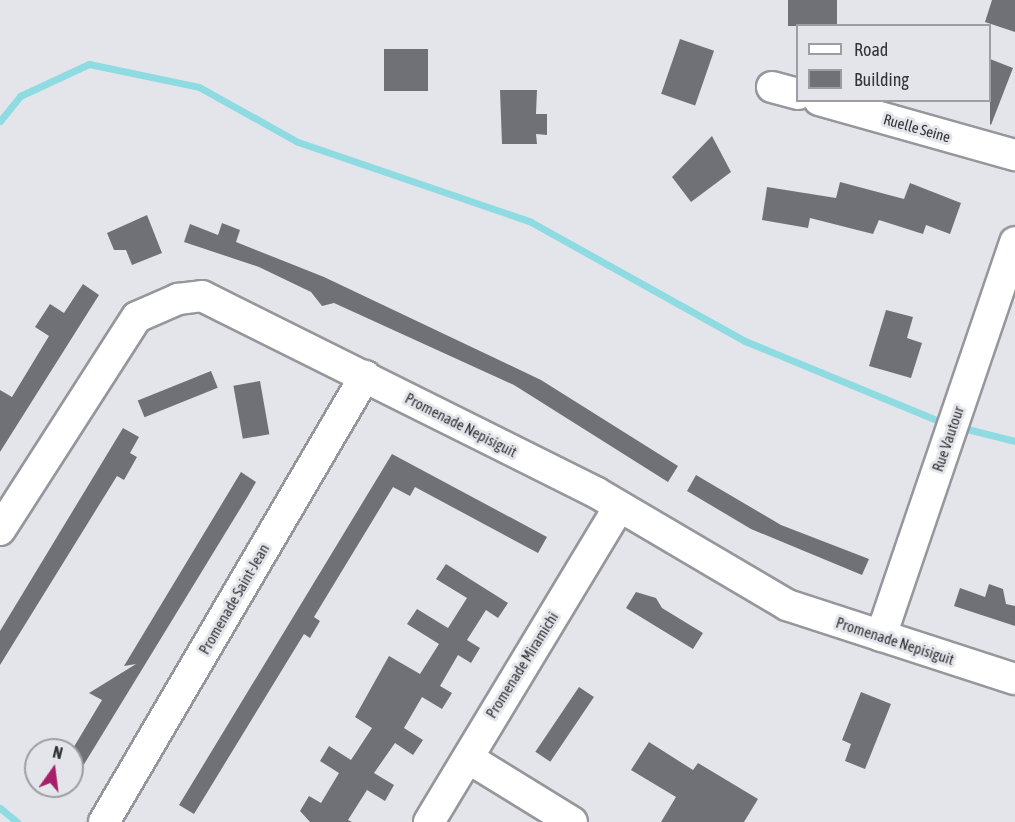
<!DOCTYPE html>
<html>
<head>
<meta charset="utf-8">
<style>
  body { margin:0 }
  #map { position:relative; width:1015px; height:822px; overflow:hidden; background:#e4e5eb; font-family:"Asap Condensed",sans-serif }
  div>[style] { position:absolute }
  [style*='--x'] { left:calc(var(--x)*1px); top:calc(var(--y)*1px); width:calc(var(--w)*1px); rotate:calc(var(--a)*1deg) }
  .stream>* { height:7px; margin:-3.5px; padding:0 3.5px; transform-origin:3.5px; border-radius:3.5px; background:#8edbe2 }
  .building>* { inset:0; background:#707176; transform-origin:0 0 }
  .roads { filter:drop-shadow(2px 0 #96979c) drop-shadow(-2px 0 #96979c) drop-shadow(0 2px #96979c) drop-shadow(0 -2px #96979c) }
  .minor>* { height:30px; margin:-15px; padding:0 15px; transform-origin:15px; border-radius:15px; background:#fff }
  span { translate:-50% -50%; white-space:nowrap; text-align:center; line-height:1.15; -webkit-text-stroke:6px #e4e5eb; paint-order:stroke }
  .street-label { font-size:15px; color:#333436 }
  .legend { position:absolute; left:796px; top:24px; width:195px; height:78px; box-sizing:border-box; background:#e4e5eb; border:2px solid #9d9ea3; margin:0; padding:8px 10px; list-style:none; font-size:18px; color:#333436 }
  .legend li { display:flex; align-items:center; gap:12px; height:30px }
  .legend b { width:30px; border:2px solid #9d9ea3 }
  .north { position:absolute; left:24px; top:738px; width:60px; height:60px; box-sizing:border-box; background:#e4e5eb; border:2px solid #9d9ea3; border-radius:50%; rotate:14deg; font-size:16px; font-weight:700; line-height:24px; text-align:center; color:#333436 }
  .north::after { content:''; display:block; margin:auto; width:21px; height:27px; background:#a61f68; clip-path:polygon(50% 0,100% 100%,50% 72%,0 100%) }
</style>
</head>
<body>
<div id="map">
  <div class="stream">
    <i style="--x:0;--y:121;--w:32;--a:-51"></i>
    <i style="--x:20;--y:96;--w:76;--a:-24.9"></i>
    <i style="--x:89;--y:64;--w:112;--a:11.8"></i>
    <i style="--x:199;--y:87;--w:113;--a:29.1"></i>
    <i style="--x:298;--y:142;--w:246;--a:18.9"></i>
    <i style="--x:531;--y:222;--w:245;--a:29.1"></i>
    <i style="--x:745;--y:341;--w:217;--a:22.4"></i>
    <i style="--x:959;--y:427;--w:58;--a:14"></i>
    <i style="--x:0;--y:808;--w:22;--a:39"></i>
  </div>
  <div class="building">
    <i style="left:788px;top:0;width:49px;height:26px"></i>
    <i style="clip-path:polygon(992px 0,1015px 0,1015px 32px,985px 22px)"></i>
    <i style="left:680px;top:39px;width:36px;height:58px;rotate:19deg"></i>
    <i style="left:384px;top:49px;width:44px;height:42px"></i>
    <i style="clip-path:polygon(990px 59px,1013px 68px,991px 125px,990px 124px)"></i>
    <i style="clip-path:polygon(500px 90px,537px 90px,536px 114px,547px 114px,547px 135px,536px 134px,537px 144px,502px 144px)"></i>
    <i style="clip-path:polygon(712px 136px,731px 172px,691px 202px,672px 177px)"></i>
    <i style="clip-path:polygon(840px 182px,904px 199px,910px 183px,961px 203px,950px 234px,926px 225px,923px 234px,879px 220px,873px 234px,810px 218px,808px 228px,762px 220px,767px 187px,836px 198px)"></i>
    <i style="clip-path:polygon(147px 215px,162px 253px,132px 265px,126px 250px,114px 250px,107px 233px)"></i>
    <i style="clip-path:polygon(222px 223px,240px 230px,236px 242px,324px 277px,541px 380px,678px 466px,668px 482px,514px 385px,334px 303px,322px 306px,311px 292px,259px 267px,184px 242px,190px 224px,218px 235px)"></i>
    <i style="clip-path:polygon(83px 284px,99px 295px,0 452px,0 390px,12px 397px,49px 336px,35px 327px,50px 304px,64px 313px)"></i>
    <i style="clip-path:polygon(886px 310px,913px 317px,907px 338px,922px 343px,911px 378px,869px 366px)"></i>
    <i style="left:211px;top:371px;width:18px;height:79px;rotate:68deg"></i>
    <i style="left:260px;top:381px;width:54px;height:27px;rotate:80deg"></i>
    <i style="clip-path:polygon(123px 428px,139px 437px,130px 453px,137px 457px,124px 480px,117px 476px,0 665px,0 631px)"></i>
    <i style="clip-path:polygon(392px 454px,547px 537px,538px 553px,415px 487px,410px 496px,393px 487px,314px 617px,320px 621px,310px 638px,304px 634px,194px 814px,179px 805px)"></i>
    <i style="clip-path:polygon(241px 472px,256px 482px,248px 496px,72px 784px,72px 750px,102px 700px,89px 693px,136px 664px,124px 666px)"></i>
    <i style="clip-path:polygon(696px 475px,781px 525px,869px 559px,862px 575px,751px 529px,687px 491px)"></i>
    <i style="clip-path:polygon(446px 564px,508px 603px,498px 618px,486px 610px,467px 640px,480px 648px,471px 663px,458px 655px,440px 686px,452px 693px,442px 709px,422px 697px,404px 728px,423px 740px,413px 755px,395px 743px,374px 773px,394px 785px,385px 801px,367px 790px,348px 820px,352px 822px,310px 822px,300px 811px,309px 796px,321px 803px,339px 773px,320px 761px,329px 746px,351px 760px,372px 728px,355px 717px,389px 656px,420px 674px,439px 644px,407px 624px,417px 609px,448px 628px,467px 598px,436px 579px)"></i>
    <i style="clip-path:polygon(989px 584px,1003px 589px,1006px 604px,1015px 606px,1015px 626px,954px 606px,960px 588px,985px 597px)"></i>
    <i style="clip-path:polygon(636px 592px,656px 598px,662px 608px,703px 633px,693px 649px,626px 608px)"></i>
    <i style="left:579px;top:687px;width:18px;height:78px;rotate:34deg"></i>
    <i style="clip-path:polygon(861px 692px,891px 704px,865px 769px,845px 761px,851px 744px,842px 740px)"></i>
    <i style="clip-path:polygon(649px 742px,693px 770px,698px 763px,758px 799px,744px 822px,661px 822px,676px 797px,631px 770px)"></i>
  </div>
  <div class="roads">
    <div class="minor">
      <i style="--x:772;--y:87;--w:27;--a:15"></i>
      <i style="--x:819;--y:100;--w:204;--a:15.7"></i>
      <i style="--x:0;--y:530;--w:253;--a:-57.3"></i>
      <i style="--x:137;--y:317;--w:45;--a:-23.7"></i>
      <i style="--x:178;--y:299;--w:24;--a:-7"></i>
      <i style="--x:202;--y:296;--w:441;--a:26.5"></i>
      <i style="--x:597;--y:493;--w:221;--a:30.5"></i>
      <i style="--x:787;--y:605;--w:240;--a:18"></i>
      <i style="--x:881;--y:636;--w:416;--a:-71.2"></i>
      <i style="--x:468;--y:758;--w:122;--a:31.6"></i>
      <i style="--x:104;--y:822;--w:517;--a:-59.66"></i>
      <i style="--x:429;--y:822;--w:366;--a:-58.9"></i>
    </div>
  </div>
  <div class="street-label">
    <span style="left:917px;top:128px;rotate:16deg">Ruelle Seine</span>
    <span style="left:461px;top:425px;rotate:27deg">Promenade Nepisiguit</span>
    <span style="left:948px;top:439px;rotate:-71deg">Rue Vautour</span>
    <span style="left:234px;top:599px;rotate:-60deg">Promenade Saint-Jean</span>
    <span style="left:895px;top:641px;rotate:18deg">Promenade Nepisiguit</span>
    <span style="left:522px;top:665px;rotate:-58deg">Promenade Miramichi</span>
  </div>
  <ul class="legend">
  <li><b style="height:8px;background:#fff"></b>Road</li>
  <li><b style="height:16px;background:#707176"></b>Building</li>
  </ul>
  <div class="north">N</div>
</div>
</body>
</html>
